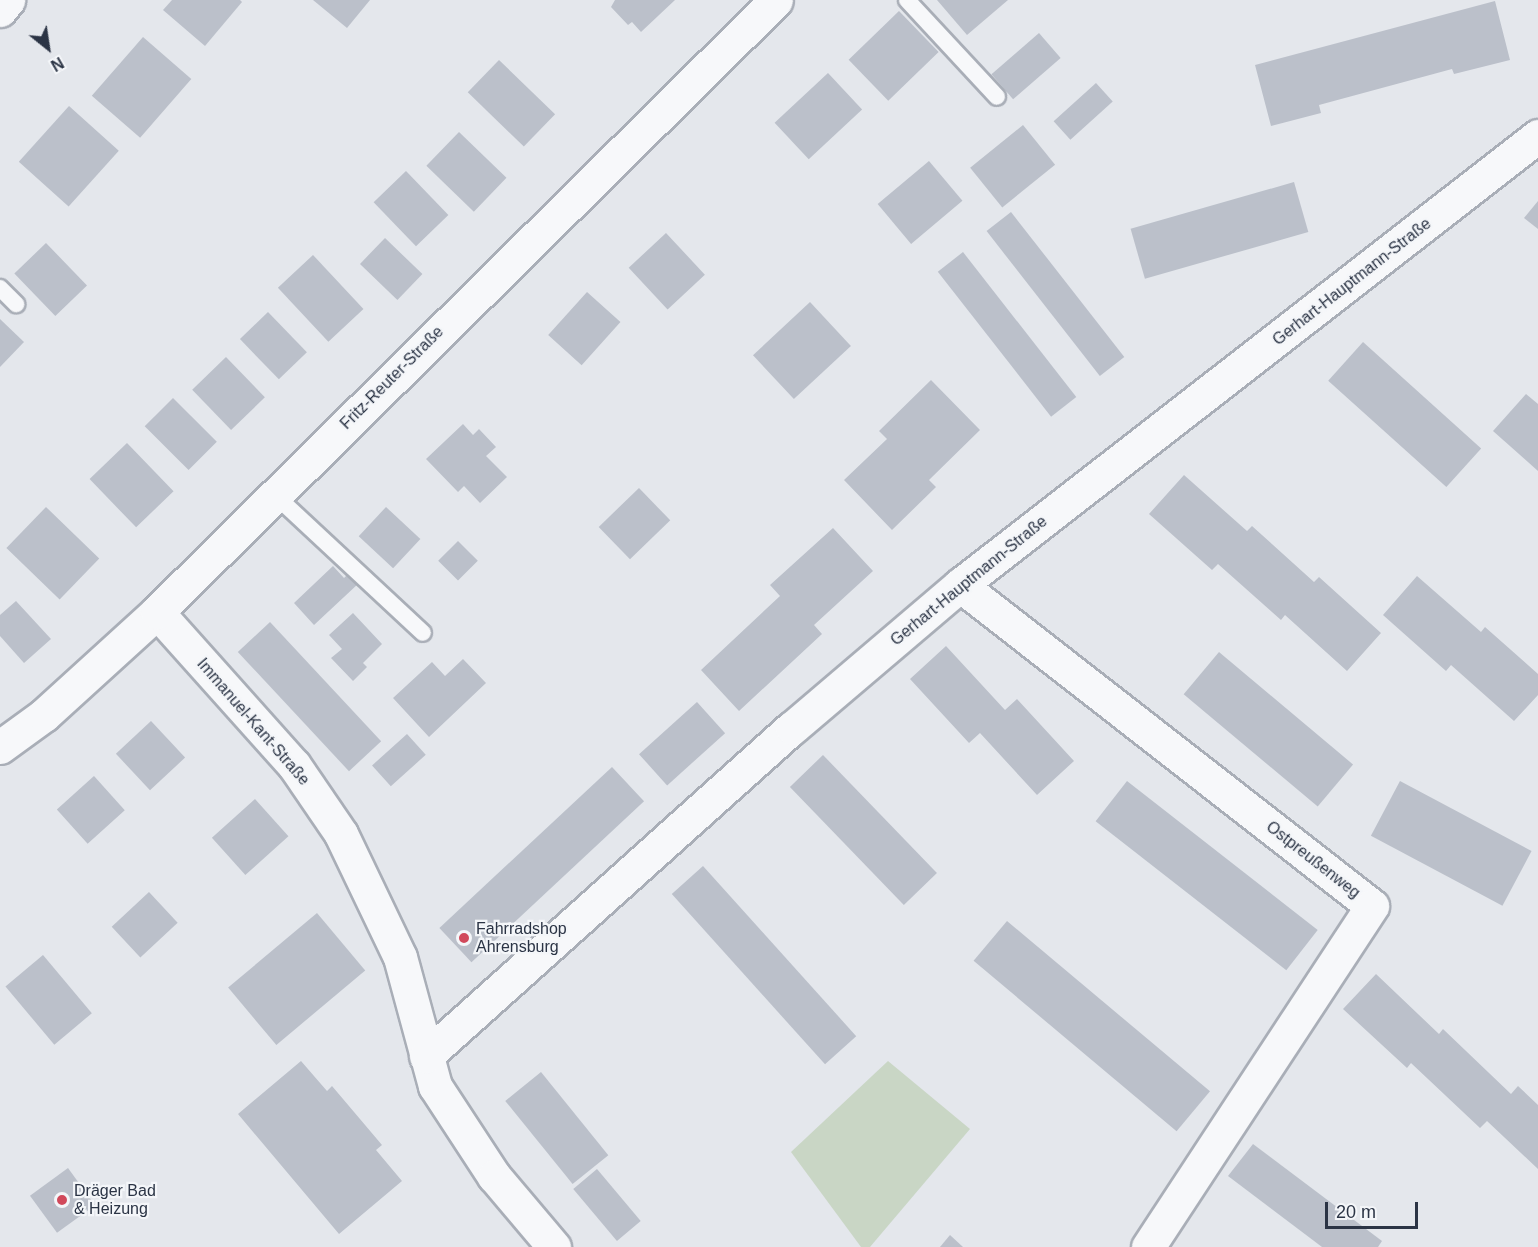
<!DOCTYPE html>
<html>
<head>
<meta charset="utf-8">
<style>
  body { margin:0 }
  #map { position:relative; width:1538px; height:1247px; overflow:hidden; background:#e4e7ec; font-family:Helvetica,sans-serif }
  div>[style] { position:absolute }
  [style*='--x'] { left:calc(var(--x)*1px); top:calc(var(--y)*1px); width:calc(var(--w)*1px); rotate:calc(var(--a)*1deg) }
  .green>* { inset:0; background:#c9d6c5 }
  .building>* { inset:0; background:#bbc0ca; transform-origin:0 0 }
  .roads { filter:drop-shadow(2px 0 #a9aeb7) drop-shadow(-2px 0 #a9aeb7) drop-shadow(0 2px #a9aeb7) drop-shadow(0 -2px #a9aeb7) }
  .lane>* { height:16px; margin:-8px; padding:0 8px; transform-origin:8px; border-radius:8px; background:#f7f8fa }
  .street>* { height:33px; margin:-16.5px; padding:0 16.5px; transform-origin:16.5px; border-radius:16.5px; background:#f7f8fa }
  .dots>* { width:16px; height:16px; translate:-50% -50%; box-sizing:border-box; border:3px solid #f4f6f9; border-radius:50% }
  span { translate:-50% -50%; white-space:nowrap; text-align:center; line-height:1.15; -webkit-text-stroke:4.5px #f4f6f9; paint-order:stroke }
  .street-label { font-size:16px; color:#2b3445 }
  .poi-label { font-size:16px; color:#2b3445 }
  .left { translate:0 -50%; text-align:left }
  .north { position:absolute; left:18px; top:18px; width:60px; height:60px; -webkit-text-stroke:4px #f4f6f9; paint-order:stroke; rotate:150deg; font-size:16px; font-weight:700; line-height:24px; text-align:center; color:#2b3445 }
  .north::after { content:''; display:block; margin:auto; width:21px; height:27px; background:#2b3445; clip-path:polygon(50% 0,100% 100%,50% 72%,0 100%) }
  .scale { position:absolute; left:1325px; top:1202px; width:93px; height:27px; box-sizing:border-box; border:3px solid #2b3445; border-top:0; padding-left:8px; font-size:18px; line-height:21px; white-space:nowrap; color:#2b3445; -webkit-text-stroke:4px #f4f6f9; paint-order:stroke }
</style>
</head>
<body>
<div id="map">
  <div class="green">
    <i style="clip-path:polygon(888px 1061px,970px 1129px,870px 1247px,861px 1247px,791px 1152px)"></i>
  </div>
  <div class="building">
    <i style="clip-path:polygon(172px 0,240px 0,242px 2px,205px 46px,163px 10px)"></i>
    <i style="clip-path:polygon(313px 0,370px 0,347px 28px)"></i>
    <i style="clip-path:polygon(615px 0,675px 0,641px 32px,632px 22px,628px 25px,611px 7px)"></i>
    <i style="clip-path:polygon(937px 0,1008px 0,967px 35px)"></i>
    <i style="clip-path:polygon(1495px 1px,1510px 60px,1454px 74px,1452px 69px,1319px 105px,1321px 113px,1271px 126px,1255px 65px)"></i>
    <i style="left:899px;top:11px;width:57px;height:70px;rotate:46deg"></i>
    <i style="left:1039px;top:33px;width:33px;height:63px;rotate:49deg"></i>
    <i style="left:143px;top:37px;width:64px;height:78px;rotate:41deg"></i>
    <i style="left:499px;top:60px;width:78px;height:45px;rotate:44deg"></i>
    <i style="left:828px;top:73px;width:50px;height:73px;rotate:47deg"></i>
    <i style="left:1096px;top:83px;width:25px;height:57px;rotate:48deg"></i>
    <i style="left:69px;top:106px;width:67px;height:75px;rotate:42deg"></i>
    <i style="left:1023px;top:125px;width:51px;height:68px;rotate:51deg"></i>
    <i style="left:459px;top:132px;width:66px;height:47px;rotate:44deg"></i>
    <i style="left:929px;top:161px;width:52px;height:67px;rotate:50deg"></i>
    <i style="left:406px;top:171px;width:61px;height:45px;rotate:46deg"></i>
    <i style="left:1294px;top:182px;width:52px;height:170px;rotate:74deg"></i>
    <i style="clip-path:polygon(1538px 201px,1538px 229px,1524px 218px)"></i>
    <i style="left:1011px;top:212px;width:184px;height:31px;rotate:52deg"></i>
    <i style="left:666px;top:233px;width:57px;height:51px;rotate:47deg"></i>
    <i style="left:385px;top:238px;width:52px;height:36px;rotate:44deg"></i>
    <i style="left:46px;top:243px;width:59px;height:44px;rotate:46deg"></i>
    <i style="left:963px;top:252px;width:184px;height:32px;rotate:52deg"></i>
    <i style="left:313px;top:255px;width:74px;height:48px;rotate:47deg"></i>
    <i style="left:587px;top:292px;width:45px;height:58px;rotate:42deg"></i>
    <i style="left:810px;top:302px;width:60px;height:78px;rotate:47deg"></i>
    <i style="left:268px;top:312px;width:56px;height:39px;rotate:46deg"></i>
    <i style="clip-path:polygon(0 319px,24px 342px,0 367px)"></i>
    <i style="left:1363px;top:342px;width:159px;height:52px;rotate:42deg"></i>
    <i style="left:226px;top:357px;width:56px;height:47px;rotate:46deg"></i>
    <i style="clip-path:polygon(931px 380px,980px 430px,929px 480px,936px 487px,892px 530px,844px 480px,887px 439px,879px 431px)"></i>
    <i style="clip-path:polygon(1526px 394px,1538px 404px,1538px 471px,1493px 431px)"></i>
    <i style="left:173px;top:398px;width:62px;height:40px;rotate:45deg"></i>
    <i style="clip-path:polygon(463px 424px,473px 435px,479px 429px,496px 447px,486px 456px,507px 477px,480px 503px,464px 486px,458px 492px,426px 459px)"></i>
    <i style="left:127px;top:443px;width:67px;height:52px;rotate:46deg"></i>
    <i style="clip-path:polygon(1184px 475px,1247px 531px,1252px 526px,1314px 582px,1319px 577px,1381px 633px,1347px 671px,1285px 615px,1281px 620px,1218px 564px,1212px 570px,1149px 514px)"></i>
    <i style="left:639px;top:488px;width:45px;height:56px;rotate:46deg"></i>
    <i style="left:46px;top:507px;width:74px;height:57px;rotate:44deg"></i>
    <i style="left:386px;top:507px;width:47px;height:40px;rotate:43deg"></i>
    <i style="clip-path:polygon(833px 528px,873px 571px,814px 625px,822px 634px,739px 711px,701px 670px,780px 596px,770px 585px)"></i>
    <i style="left:458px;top:541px;width:28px;height:28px;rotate:45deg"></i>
    <i style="clip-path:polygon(333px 566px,344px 578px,349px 573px,359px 583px,314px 625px,294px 603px)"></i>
    <i style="clip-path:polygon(1417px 576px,1481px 632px,1485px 627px,1538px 674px,1538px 695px,1514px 721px,1451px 665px,1446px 671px,1383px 615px)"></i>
    <i style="clip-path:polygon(16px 601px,51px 639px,24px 663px,0 636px,0 615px)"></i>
    <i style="clip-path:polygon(353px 613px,382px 644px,363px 663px,367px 667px,353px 681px,331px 658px,342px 649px,329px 635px)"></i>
    <i style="left:270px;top:622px;width:163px;height:44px;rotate:47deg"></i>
    <i style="clip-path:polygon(946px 646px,1005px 710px,1017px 699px,1074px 761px,1037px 795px,980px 733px,969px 743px,910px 679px)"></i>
    <i style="left:1219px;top:652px;width:175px;height:55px;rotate:40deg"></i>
    <i style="clip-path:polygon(463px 659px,486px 683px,429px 737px,393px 698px,432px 662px,445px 676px)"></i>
    <i style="left:697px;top:702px;width:42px;height:78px;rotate:48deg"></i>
    <i style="left:151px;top:721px;width:50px;height:48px;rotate:47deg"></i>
    <i style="left:407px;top:734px;width:28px;height:47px;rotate:48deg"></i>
    <i style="left:823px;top:755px;width:164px;height:46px;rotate:46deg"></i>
    <i style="left:612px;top:767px;width:47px;height:236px;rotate:47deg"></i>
    <i style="left:94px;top:776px;width:46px;height:50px;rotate:48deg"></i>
    <i style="left:1127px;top:781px;width:242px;height:51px;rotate:38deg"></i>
    <i style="left:1400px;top:781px;width:149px;height:62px;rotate:28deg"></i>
    <i style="left:255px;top:799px;width:50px;height:58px;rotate:48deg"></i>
    <i style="left:703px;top:866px;width:229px;height:42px;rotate:48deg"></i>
    <i style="left:149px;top:892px;width:42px;height:51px;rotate:47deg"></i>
    <i style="left:317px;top:913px;width:75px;height:116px;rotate:50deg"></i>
    <i style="left:1007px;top:921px;width:265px;height:52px;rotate:40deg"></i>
    <i style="left:43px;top:955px;width:76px;height:49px;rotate:50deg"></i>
    <i style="clip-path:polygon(1376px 974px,1439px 1034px,1443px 1029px,1511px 1094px,1518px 1086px,1538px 1105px,1538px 1169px,1487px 1121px,1480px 1128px,1411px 1063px,1407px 1068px,1343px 1009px)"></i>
    <i style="clip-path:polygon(301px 1061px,327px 1091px,332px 1086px,382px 1145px,376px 1150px,402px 1181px,339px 1234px,238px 1114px)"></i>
    <i style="left:541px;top:1072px;width:107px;height:46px;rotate:51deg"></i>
    <i style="clip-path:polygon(1253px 1144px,1382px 1241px,1378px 1247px,1322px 1247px,1228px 1176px)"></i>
    <i style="left:68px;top:1168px;width:46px;height:47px;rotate:54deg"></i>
    <i style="left:597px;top:1169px;width:68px;height:31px;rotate:50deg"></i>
    <i style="clip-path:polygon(950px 1235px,963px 1247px,940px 1247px)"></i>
  </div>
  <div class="roads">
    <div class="lane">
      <i style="--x:907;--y:0;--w:132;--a:47.1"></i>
      <i style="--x:0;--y:288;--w:23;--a:45"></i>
      <i style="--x:275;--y:495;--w:202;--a:43"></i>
    </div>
    <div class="street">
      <i style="--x:0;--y:10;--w:13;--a:-51"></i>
      <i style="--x:960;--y:585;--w:522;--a:37.92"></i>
      <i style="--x:1372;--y:906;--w:408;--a:123.3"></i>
      <i style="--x:157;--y:612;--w:205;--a:48.2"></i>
      <i style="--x:294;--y:765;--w:83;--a:55.7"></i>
      <i style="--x:341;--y:834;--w:136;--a:64.4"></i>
      <i style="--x:400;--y:957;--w:134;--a:74.8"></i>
      <i style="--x:435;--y:1086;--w:108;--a:56.8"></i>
      <i style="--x:494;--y:1176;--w:93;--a:49.8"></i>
      <i style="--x:0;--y:747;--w:54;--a:-36"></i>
      <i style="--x:44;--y:715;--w:153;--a:-42.3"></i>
      <i style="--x:157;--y:612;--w:870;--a:-44.67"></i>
      <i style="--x:426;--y:1056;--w:491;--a:-41.9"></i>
      <i style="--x:792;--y:728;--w:221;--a:-40.4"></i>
      <i style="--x:960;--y:585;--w:732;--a:-37.84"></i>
    </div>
  </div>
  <div class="dots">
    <i style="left:464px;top:938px;background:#d1495b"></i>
    <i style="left:62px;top:1200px;background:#d1495b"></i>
  </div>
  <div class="street-label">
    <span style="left:1352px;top:282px;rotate:-38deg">Gerhart-Hauptmann-Straße</span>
    <span style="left:392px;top:378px;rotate:-45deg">Fritz-Reuter-Straße</span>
    <span style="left:969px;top:581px;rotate:-39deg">Gerhart-Hauptmann-Straße</span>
    <span style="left:253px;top:722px;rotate:49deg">Immanuel-Kant-Straße</span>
    <span style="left:1313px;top:860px;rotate:38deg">Ostpreußenweg</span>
  </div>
  <div class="poi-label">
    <span class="left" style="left:476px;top:938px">Fahrradshop<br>Ahrensburg</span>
    <span class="left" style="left:74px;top:1200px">Dräger Bad<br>&amp; Heizung</span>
  </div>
  <div class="north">N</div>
  <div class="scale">20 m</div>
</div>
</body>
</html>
